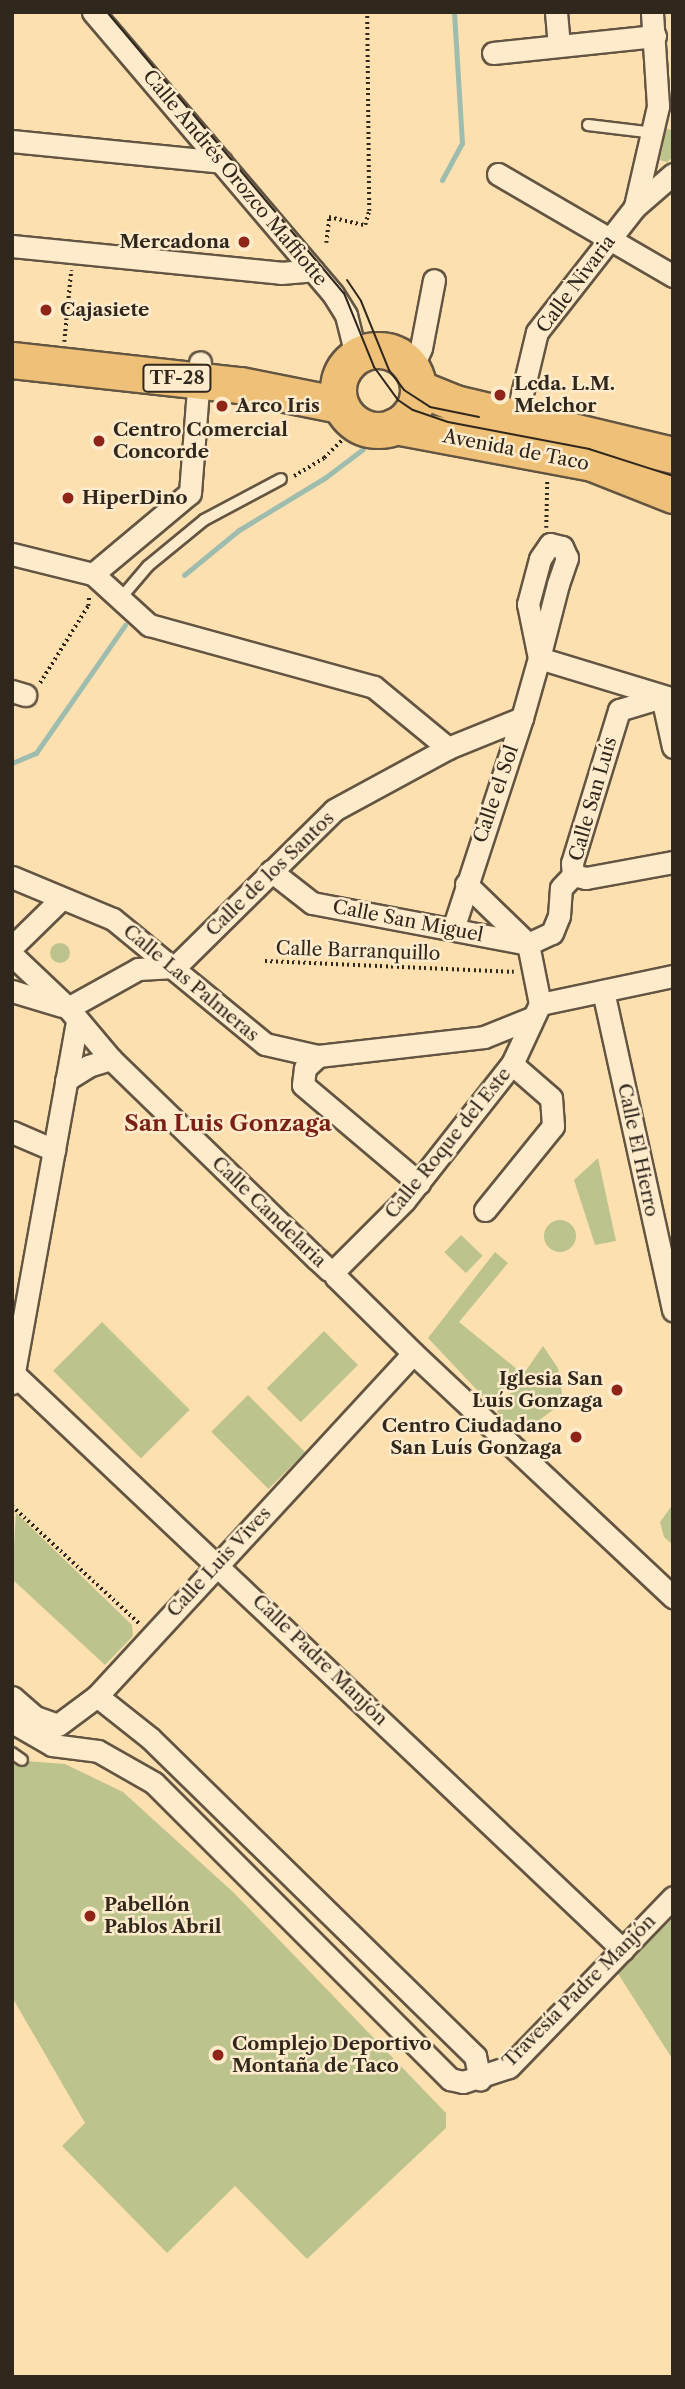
<!DOCTYPE html>
<html>
<head>
<meta charset="utf-8">
<style>
  body { margin:0 }
  #map { position:relative; width:685px; height:2389px; overflow:hidden; background:#fde0b0; font-family:"Libre Caslon Text",serif }
  div>[style] { position:absolute }
  [style*='--x'] { left:calc(var(--x)*1px); top:calc(var(--y)*1px); width:calc(var(--w)*1px); rotate:calc(var(--a)*1deg) }
  .green>* { inset:0; background:#bcc38d; transform-origin:0 0 }
  .round { border-radius:50% }
  .stream>* { height:5px; margin:-2.5px; padding:0 2.5px; transform-origin:2.5px; border-radius:2.5px; background:#9fbdae }
  .path>* { height:3.5px; margin-top:-1.75px; transform-origin:0; background:repeating-linear-gradient(90deg,#30271d 0 2px,transparent 0 5.5px) }
  .roads { filter:drop-shadow(2px 0 #635542) drop-shadow(-2px 0 #635542) drop-shadow(0 2px #635542) drop-shadow(0 -2px #635542) }
  .lane>* { height:10px; margin:-5px; padding:0 5px; transform-origin:5px; border-radius:5px; background:#feebcc }
  .street>* { height:21px; margin:-10.5px; padding:0 10.5px; transform-origin:10.5px; border-radius:10.5px; background:#feebcc }
  .primary>* { height:35px; margin:-17.5px; padding:0 17.5px; transform-origin:17.5px; border-radius:17.5px; background:#eec078 }
  .primary>.ring { margin:-17.5px; padding:0; box-sizing:content-box; background:none; border:35px solid #eec078; border-radius:50% }
  .tram>* { height:2px; margin:-1px; padding:0 1px; transform-origin:1px; border-radius:1px; background:#30271d }
  .dots>* { width:19px; height:19px; translate:-50% -50%; box-sizing:border-box; border:4px solid #feebcc; border-radius:50% }
  span { translate:-50% -50%; white-space:nowrap; text-align:center; line-height:1.15; -webkit-text-stroke:5px #feebcc; paint-order:stroke }
  .shield-label span { padding:2px 5px; background:#feebcc; border:2px solid; border-radius:5px; -webkit-text-stroke-width:0 }
  .shield-label { font-size:18px; color:#30271d; font-weight:700 }
  .street-label { font-size:19px; color:#30271d }
  .poi-label { font-size:19px; color:#30271d; font-weight:700 }
  .right { translate:-100% -50%; text-align:right }
  .left { translate:0 -50%; text-align:left }
  .quarter-label { font-size:23px; color:#7a1f14; font-weight:700 }
  .frame { position:absolute; inset:0; border:14px solid #30271d; pointer-events:none }
</style>
</head>
<body>
<div id="map">
  <div class="green">
    <i style="clip-path:polygon(666px 129px,673px 130px,673px 157px,667px 162px,660px 160px)"></i>
    <i class="round" style="left:50px;top:943px;width:20px;height:20px"></i>
    <i style="clip-path:polygon(598px 1158px,616px 1241px,595px 1245px,574px 1180px)"></i>
    <i class="round" style="left:544px;top:1220px;width:32px;height:32px"></i>
    <i style="left:461px;top:1235px;width:30px;height:24px;rotate:44deg"></i>
    <i style="clip-path:polygon(495px 1252px,508px 1263px,459px 1322px,518px 1370px,492px 1406px,428px 1338px)"></i>
    <i style="left:102px;top:1322px;width:124px;height:69px;rotate:45deg"></i>
    <i style="left:324px;top:1331px;width:48px;height:81px;rotate:45deg"></i>
    <i style="clip-path:polygon(543px 1346px,558px 1368px,562px 1394px,557px 1407px,519px 1435px,497px 1412px)"></i>
    <i style="left:248px;top:1395px;width:81px;height:52px;rotate:45deg"></i>
    <i style="clip-path:polygon(673px 1504px,673px 1545px,664px 1537px,660px 1522px)"></i>
    <i style="clip-path:polygon(16px 1513px,132px 1625px,133px 1636px,105px 1665px,12px 1579px)"></i>
    <i style="clip-path:polygon(12px 1760px,65px 1764px,123px 1792px,233px 1892px,446px 2113px,446px 2128px,307px 2259px,235px 2186px,167px 2253px,62px 2146px,85px 2123px,12px 1997px)"></i>
    <i style="clip-path:polygon(673px 1918px,673px 2060px,617px 1972px)"></i>
  </div>
  <div class="stream">
    <i style="--x:442;--y:180;--w:42;--a:-61.6"></i>
    <i style="--x:462;--y:143;--w:131;--a:-93.5"></i>
    <i style="--x:184;--y:575;--w:71;--a:-39.3"></i>
    <i style="--x:239;--y:530;--w:102;--a:-31.3"></i>
    <i style="--x:326;--y:477;--w:46;--a:-37.1"></i>
    <i style="--x:12;--y:763;--w:26;--a:-23"></i>
    <i style="--x:36;--y:753;--w:156;--a:-55.2"></i>
  </div>
  <div class="path">
    <i style="--x:326;--y:243;--w:26;--a:-83"></i>
    <i style="--x:329;--y:217;--w:37;--a:13"></i>
    <i style="--x:365;--y:225;--w:15;--a:-74"></i>
    <i style="--x:369;--y:211;--w:199;--a:-90.6"></i>
    <i style="--x:64;--y:342;--w:72;--a:-84.4"></i>
    <i style="--x:294;--y:476;--w:35;--a:-31"></i>
    <i style="--x:324;--y:458;--w:45;--a:-45"></i>
    <i style="--x:546;--y:528;--w:48;--a:-88.8"></i>
    <i style="--x:40;--y:683;--w:91;--a:-58.1"></i>
    <i style="--x:88;--y:606;--w:10;--a:-84"></i>
    <i style="--x:265;--y:961;--w:249;--a:2.5"></i>
    <i style="--x:12;--y:1506;--w:174;--a:42.7"></i>
  </div>
  <div class="roads">
    <div class="lane">
      <i style="--x:588;--y:125;--w:67;--a:6.8"></i>
      <i style="--x:120;--y:599;--w:43;--a:-49.7"></i>
      <i style="--x:148;--y:566;--w:72;--a:-39.4"></i>
      <i style="--x:204;--y:520;--w:87;--a:-28"></i>
      <i style="--x:12;--y:1753;--w:12;--a:35"></i>
    </div>
    <div class="street">
      <i style="--x:93;--y:12;--w:370;--a:49.6"></i>
      <i style="--x:333;--y:294;--w:25;--a:58"></i>
      <i style="--x:346;--y:315;--w:41;--a:76"></i>
      <i style="--x:556;--y:12;--w:33;--a:85"></i>
      <i style="--x:493;--y:53;--w:163;--a:-6"></i>
      <i style="--x:12;--y:141;--w:210;--a:5.7"></i>
      <i style="--x:498;--y:174;--w:203;--a:30.2"></i>
      <i style="--x:635;--y:206;--w:103;--a:-77"></i>
      <i style="--x:658;--y:106;--w:94;--a:-93.7"></i>
      <i style="--x:12;--y:246;--w:270;--a:5.7"></i>
      <i style="--x:281;--y:273;--w:32;--a:-5"></i>
      <i style="--x:412;--y:368;--w:22;--a:-66"></i>
      <i style="--x:421;--y:348;--w:69;--a:-79.2"></i>
      <i style="--x:517;--y:415;--w:85;--a:-76.5"></i>
      <i style="--x:537;--y:332;--w:159;--a:-51.9"></i>
      <i style="--x:635;--y:207;--w:50;--a:-41"></i>
      <i style="--x:12;--y:554;--w:83;--a:13.9"></i>
      <i style="--x:93;--y:574;--w:76;--a:42.3"></i>
      <i style="--x:149;--y:625;--w:233;--a:15.4"></i>
      <i style="--x:374;--y:687;--w:96;--a:39.5"></i>
      <i style="--x:93;--y:574;--w:126;--a:-39.9"></i>
      <i style="--x:190;--y:493;--w:131;--a:-85.6"></i>
      <i style="--x:539;--y:658;--w:134;--a:16.9"></i>
      <i style="--x:12;--y:691;--w:14;--a:17"></i>
      <i style="--x:662;--y:697;--w:51;--a:77.6"></i>
      <i style="--x:271;--y:871;--w:52;--a:38"></i>
      <i style="--x:312;--y:903;--w:220;--a:10.7"></i>
      <i style="--x:573;--y:875;--w:12;--a:-95"></i>
      <i style="--x:572;--y:863;--w:160;--a:-72.9"></i>
      <i style="--x:619;--y:710;--w:45;--a:-16.8"></i>
      <i style="--x:573;--y:875;--w:13;--a:13"></i>
      <i style="--x:586;--y:878;--w:88;--a:-10.4"></i>
      <i style="--x:12;--y:877;--w:109;--a:22.6"></i>
      <i style="--x:113;--y:919;--w:197;--a:39.4"></i>
      <i style="--x:265;--y:1044;--w:54;--a:12.8"></i>
      <i style="--x:318;--y:1056;--w:167;--a:-6.5"></i>
      <i style="--x:484;--y:1037;--w:51;--a:-22"></i>
      <i style="--x:466;--y:884;--w:86;--a:44.1"></i>
      <i style="--x:453;--y:929;--w:222;--a:-71.9"></i>
      <i style="--x:522;--y:718;--w:62;--a:-74.2"></i>
      <i style="--x:539;--y:658;--w:76;--a:-75.6"></i>
      <i style="--x:558;--y:584;--w:28;--a:-71"></i>
      <i style="--x:567;--y:558;--w:12;--a:-114"></i>
      <i style="--x:562;--y:547;--w:12;--a:-166"></i>
      <i style="--x:550;--y:544;--w:18;--a:124"></i>
      <i style="--x:540;--y:559;--w:47;--a:104.9"></i>
      <i style="--x:528;--y:604;--w:55;--a:78.5"></i>
      <i style="--x:528;--y:944;--w:26;--a:-25"></i>
      <i style="--x:552;--y:933;--w:18;--a:-68"></i>
      <i style="--x:559;--y:916;--w:28;--a:-86"></i>
      <i style="--x:561;--y:888;--w:18;--a:-47"></i>
      <i style="--x:528;--y:944;--w:61;--a:78.7"></i>
      <i style="--x:12;--y:947;--w:69;--a:-44.4"></i>
      <i style="--x:12;--y:955;--w:77;--a:43.4"></i>
      <i style="--x:68;--y:1008;--w:67;--a:49.9"></i>
      <i style="--x:111;--y:1059;--w:287;--a:44.2"></i>
      <i style="--x:317;--y:1259;--w:16;--a:43"></i>
      <i style="--x:329;--y:1270;--w:7;--a:-8"></i>
      <i style="--x:175;--y:967;--w:223;--a:-44.6"></i>
      <i style="--x:334;--y:810;--w:130;--a:-28.5"></i>
      <i style="--x:448;--y:748;--w:80;--a:-22.1"></i>
      <i style="--x:12;--y:991;--w:52;--a:16.7"></i>
      <i style="--x:603;--y:991;--w:327;--a:77.6"></i>
      <i style="--x:540;--y:1004;--w:136;--a:-11.9"></i>
      <i style="--x:68;--y:1008;--w:80;--a:-29.1"></i>
      <i style="--x:138;--y:969;--w:37;--a:-3"></i>
      <i style="--x:318;--y:1056;--w:18;--a:137"></i>
      <i style="--x:305;--y:1068;--w:17;--a:97"></i>
      <i style="--x:303;--y:1085;--w:152;--a:40.2"></i>
      <i style="--x:66;--y:1080;--w:26;--a:-32"></i>
      <i style="--x:88;--y:1066;--w:24;--a:-17"></i>
      <i style="--x:12;--y:1132;--w:46;--a:23.2"></i>
      <i style="--x:485;--y:1210;--w:108;--a:-51"></i>
      <i style="--x:553;--y:1126;--w:28;--a:-94"></i>
      <i style="--x:551;--y:1098;--w:52;--a:-138.9"></i>
      <i style="--x:336;--y:1269;--w:8;--a:90"></i>
      <i style="--x:336;--y:1277;--w:108;--a:44.6"></i>
      <i style="--x:413;--y:1353;--w:357;--a:43.2"></i>
      <i style="--x:336;--y:1269;--w:96;--a:-45"></i>
      <i style="--x:404;--y:1201;--w:174;--a:-51.8"></i>
      <i style="--x:512;--y:1064;--w:66;--a:-65"></i>
      <i style="--x:14;--y:1374;--w:838;--a:43.4"></i>
      <i style="--x:12;--y:1383;--w:366;--a:-79.8"></i>
      <i style="--x:97;--y:1696;--w:68;--a:38.4"></i>
      <i style="--x:150;--y:1738;--w:455;--a:44.4"></i>
      <i style="--x:475;--y:2056;--w:24;--a:78"></i>
      <i style="--x:12;--y:1697;--w:30;--a:41"></i>
      <i style="--x:35;--y:1717;--w:24;--a:19"></i>
      <i style="--x:58;--y:1725;--w:49;--a:-36.6"></i>
      <i style="--x:97;--y:1696;--w:466;--a:-47.3"></i>
      <i style="--x:12;--y:1722;--w:46;--a:29.9"></i>
      <i style="--x:52;--y:1745;--w:46;--a:7.4"></i>
      <i style="--x:98;--y:1751;--w:64;--a:29.7"></i>
      <i style="--x:154;--y:1783;--w:419;--a:45"></i>
      <i style="--x:450;--y:2079;--w:13;--a:13"></i>
      <i style="--x:463;--y:2082;--w:48;--a:-18.1"></i>
      <i style="--x:509;--y:2067;--w:236;--a:-46"></i>
    </div>
    <div class="primary">
      <i class="ring" style="left:338px;top:350px;width:45px;height:45px"></i>
      <i style="--x:12;--y:360;--w:229;--a:6.3"></i>
      <i style="--x:240;--y:385;--w:102;--a:11.3"></i>
      <i style="--x:418;--y:388;--w:40;--a:22"></i>
      <i style="--x:455;--y:403;--w:224;--a:13.4"></i>
      <i style="--x:395;--y:426;--w:200;--a:10.6"></i>
      <i style="--x:592;--y:463;--w:87;--a:21.6"></i>
    </div>
  </div>
  <div class="tram">
    <i style="--x:107;--y:12;--w:368;--a:49.9"></i>
    <i style="--x:344;--y:293;--w:80;--a:67.9"></i>
    <i style="--x:374;--y:367;--w:41;--a:54"></i>
    <i style="--x:398;--y:400;--w:18;--a:34"></i>
    <i style="--x:413;--y:410;--w:37;--a:19"></i>
    <i style="--x:448;--y:422;--w:144;--a:10.8"></i>
    <i style="--x:589;--y:449;--w:88;--a:17.8"></i>
    <i style="--x:347;--y:280;--w:25;--a:56"></i>
    <i style="--x:361;--y:301;--w:74;--a:67.9"></i>
    <i style="--x:389;--y:370;--w:25;--a:53"></i>
    <i style="--x:404;--y:390;--w:31;--a:33"></i>
    <i style="--x:430;--y:407;--w:50;--a:11.5"></i>
  </div>
  <div class="dots">
    <i style="left:244px;top:242px;background:#8f2418"></i>
    <i style="left:46px;top:310px;background:#8f2418"></i>
    <i style="left:500px;top:395px;background:#8f2418"></i>
    <i style="left:222px;top:406px;background:#8f2418"></i>
    <i style="left:99px;top:441px;background:#8f2418"></i>
    <i style="left:68px;top:498px;background:#8f2418"></i>
    <i style="left:617px;top:1390px;background:#8f2418"></i>
    <i style="left:576px;top:1437px;background:#8f2418"></i>
    <i style="left:90px;top:1916px;background:#8f2418"></i>
    <i style="left:218px;top:2055px;background:#8f2418"></i>
  </div>
  <div class="shield-label">
    <span style="left:177px;top:378px">TF-28</span>
  </div>
  <div class="street-label">
    <span style="left:235px;top:178px;rotate:50deg">Calle Andrés Orozco Maffiotte</span>
    <span style="left:576px;top:284px;rotate:-53deg">Calle Nivaria</span>
    <span style="left:516px;top:450px;rotate:11deg">Avenida de Taco</span>
    <span style="left:496px;top:794px;rotate:-71deg">Calle el Sol</span>
    <span style="left:593px;top:799px;rotate:-74deg">Calle San Luís</span>
    <span style="left:270px;top:874px;rotate:-44deg">Calle de los Santos</span>
    <span style="left:408px;top:921px;rotate:11deg">Calle San Miguel</span>
    <span style="left:358px;top:951px;rotate:2deg">Calle Barranquillo</span>
    <span style="left:191px;top:983px;rotate:40deg">Calle Las Palmeras</span>
    <span style="left:448px;top:1143px;rotate:-51deg">Calle Roque del Este</span>
    <span style="left:638px;top:1150px;rotate:78deg">Calle El Hierro</span>
    <span style="left:269px;top:1212px;rotate:44deg">Calle Candelaria</span>
    <span style="left:219px;top:1562px;rotate:-47deg">Calle Luis Vives</span>
    <span style="left:320px;top:1660px;rotate:44deg">Calle Padre Manjón</span>
    <span style="left:579px;top:1991px;rotate:-45deg">Travesía Padre Manjón</span>
  </div>
  <div class="poi-label">
    <span class="right" style="left:230px;top:242px">Mercadona</span>
    <span class="left" style="left:60px;top:310px">Cajasiete</span>
    <span class="left" style="left:514px;top:395px">Lcda. L.M.<br>Melchor</span>
    <span class="left" style="left:236px;top:406px">Arco Iris</span>
    <span class="left" style="left:113px;top:441px">Centro Comercial<br>Concorde</span>
    <span class="left" style="left:82px;top:498px">HiperDino</span>
    <span class="right" style="left:603px;top:1390px">Iglesia San<br>Luís Gonzaga</span>
    <span class="right" style="left:562px;top:1437px">Centro Ciudadano<br>San Luís Gonzaga</span>
    <span class="left" style="left:104px;top:1916px">Pabellón<br>Pablos Abril</span>
    <span class="left" style="left:232px;top:2055px">Complejo Deportivo<br>Montaña de Taco</span>
  </div>
  <div class="quarter-label">
    <span style="left:228px;top:1123px">San Luis Gonzaga</span>
  </div>
  <div class="frame"></div>
</div>
</body>
</html>
